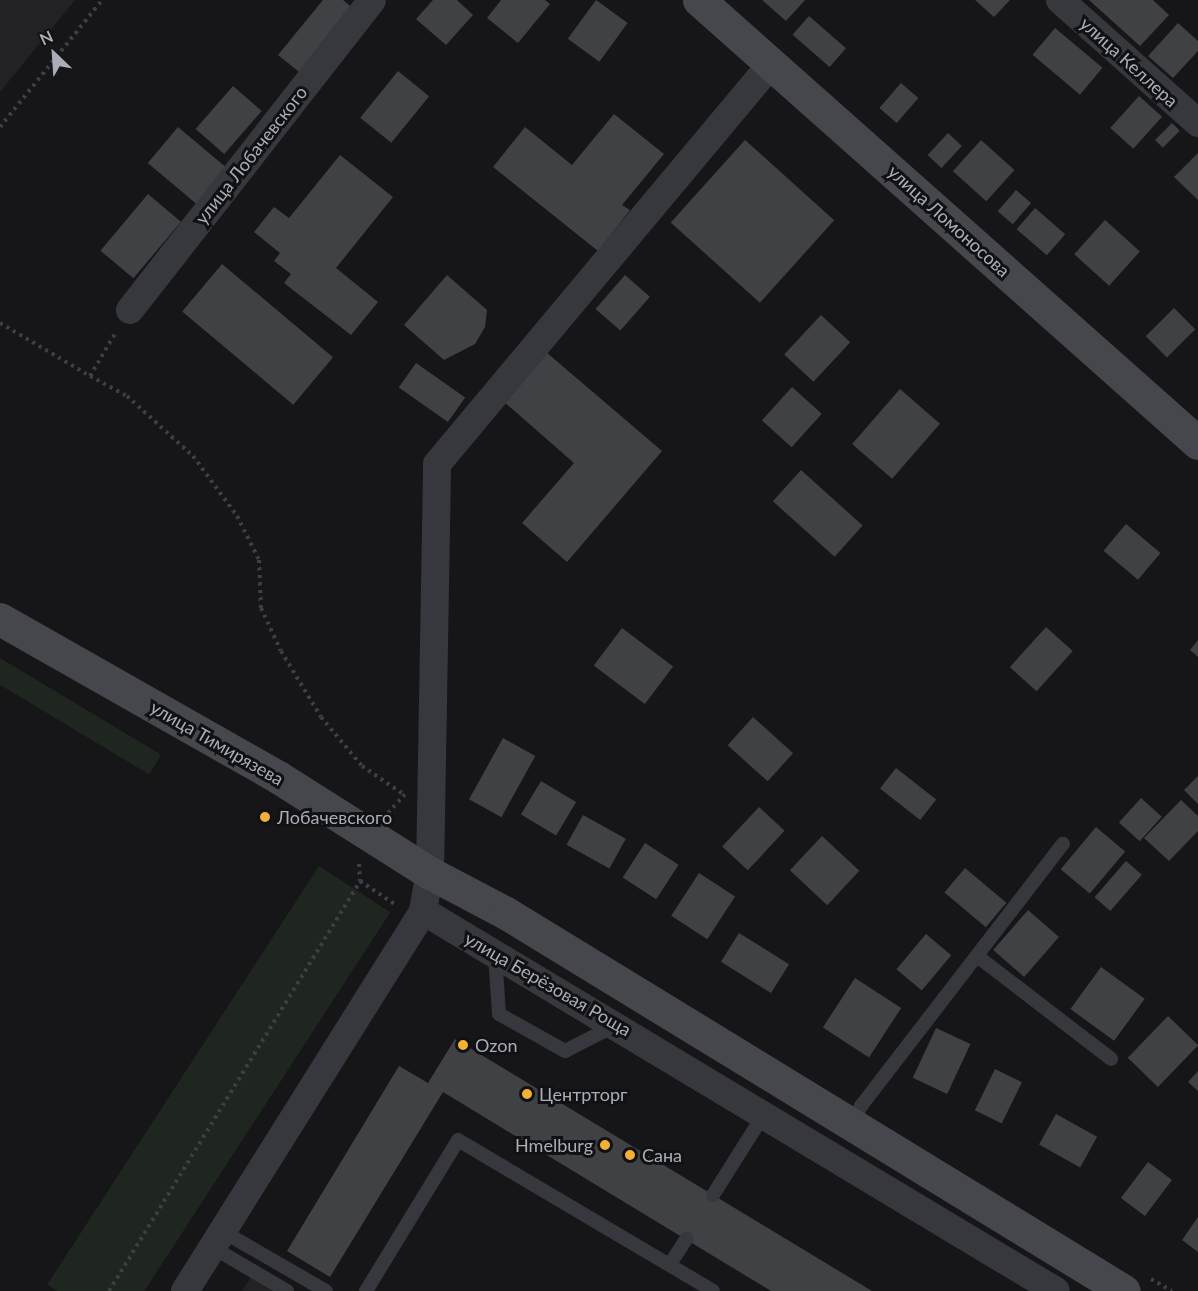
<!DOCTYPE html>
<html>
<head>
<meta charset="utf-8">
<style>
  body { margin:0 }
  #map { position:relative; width:1198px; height:1291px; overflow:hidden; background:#161618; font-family:Lato,sans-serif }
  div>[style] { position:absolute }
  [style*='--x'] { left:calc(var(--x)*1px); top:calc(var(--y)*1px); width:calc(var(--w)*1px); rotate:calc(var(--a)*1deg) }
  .built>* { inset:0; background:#222225 }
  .green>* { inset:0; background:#1e261f; transform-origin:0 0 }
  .building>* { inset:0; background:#404145; transform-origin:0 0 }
  .path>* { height:4px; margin-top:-2px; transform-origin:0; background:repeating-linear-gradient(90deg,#3d3f44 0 3px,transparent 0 7.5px) }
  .service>* { height:14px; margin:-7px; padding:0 7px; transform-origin:7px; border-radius:7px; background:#37383d }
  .minor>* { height:28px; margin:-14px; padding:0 14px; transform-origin:14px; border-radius:14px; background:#37383d }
  .secondary>* { height:33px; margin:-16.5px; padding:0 16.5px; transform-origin:16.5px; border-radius:16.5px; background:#45474d }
  .dots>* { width:16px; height:16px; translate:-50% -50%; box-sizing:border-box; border:3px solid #111113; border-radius:50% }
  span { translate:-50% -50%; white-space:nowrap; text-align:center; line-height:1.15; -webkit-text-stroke:6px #111113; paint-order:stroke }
  .street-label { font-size:18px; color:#a8adb8 }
  .poi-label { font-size:18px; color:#a8adb8 }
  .left { translate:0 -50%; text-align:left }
  .right { translate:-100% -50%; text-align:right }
  .north { position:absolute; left:24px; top:24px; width:60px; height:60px; -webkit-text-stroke:4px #111113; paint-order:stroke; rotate:335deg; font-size:16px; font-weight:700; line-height:24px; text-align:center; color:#a8adb8 }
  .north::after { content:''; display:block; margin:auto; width:21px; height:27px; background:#a8adb8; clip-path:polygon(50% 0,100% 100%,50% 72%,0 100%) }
</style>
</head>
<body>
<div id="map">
  <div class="built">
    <i style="clip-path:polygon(0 0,75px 0,0 92px)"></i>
    <i style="clip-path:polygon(251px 1277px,275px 1291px,242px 1291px)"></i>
  </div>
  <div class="green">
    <i style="left:0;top:658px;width:188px;height:23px;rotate:31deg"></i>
    <i style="left:319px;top:866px;width:85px;height:499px;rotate:33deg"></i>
  </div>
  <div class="building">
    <i style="clip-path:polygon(323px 0,343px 0,355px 10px,303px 75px,278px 55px)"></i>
    <i style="clip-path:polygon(433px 0,457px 0,473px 15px,446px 45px,416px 19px)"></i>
    <i style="clip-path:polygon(501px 0,545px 0,550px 4px,518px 43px,487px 18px)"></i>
    <i style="left:596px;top:0;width:39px;height:48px;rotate:36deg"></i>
    <i style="clip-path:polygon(762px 0,805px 0,786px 21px)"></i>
    <i style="clip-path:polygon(975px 0,1010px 0,994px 17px)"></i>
    <i style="clip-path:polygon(1089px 0,1153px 0,1169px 15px,1140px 46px)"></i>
    <i style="left:809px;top:16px;width:49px;height:25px;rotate:41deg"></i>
    <i style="clip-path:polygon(1178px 23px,1198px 41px,1198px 51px,1173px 78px,1148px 56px)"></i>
    <i style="left:1055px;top:28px;width:62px;height:35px;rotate:40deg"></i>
    <i style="left:398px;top:71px;width:40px;height:60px;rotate:39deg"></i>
    <i style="left:901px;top:83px;width:23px;height:33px;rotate:41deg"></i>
    <i style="left:233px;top:86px;width:38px;height:57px;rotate:41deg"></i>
    <i style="left:1139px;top:96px;width:31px;height:43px;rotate:42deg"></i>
    <i style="clip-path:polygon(614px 114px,664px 154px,622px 205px,630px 210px,598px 251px,493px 167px,525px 127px,572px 165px)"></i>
    <i style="left:1172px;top:123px;width:11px;height:24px;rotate:45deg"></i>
    <i style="left:178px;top:127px;width:68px;height:47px;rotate:40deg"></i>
    <i style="left:948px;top:133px;width:19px;height:30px;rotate:43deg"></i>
    <i style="left:745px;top:140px;width:120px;height:111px;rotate:42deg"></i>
    <i style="left:981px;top:140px;width:45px;height:42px;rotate:42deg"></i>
    <i style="clip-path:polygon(1198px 153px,1198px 200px,1174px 177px)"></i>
    <i style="clip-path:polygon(340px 155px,393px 197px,336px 268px,378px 302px,351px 335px,284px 283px,291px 274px,274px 261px,280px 253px,254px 232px,274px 207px,289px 218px)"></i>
    <i style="left:1016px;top:190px;width:20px;height:28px;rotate:41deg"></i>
    <i style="left:148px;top:194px;width:43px;height:74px;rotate:40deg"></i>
    <i style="left:1035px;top:208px;width:40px;height:28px;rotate:41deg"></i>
    <i style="left:1105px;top:220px;width:47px;height:46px;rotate:42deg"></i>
    <i style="left:222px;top:264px;width:145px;height:62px;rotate:40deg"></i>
    <i style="clip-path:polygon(447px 275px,487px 310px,485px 327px,475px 344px,444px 360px,404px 325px)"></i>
    <i style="left:625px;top:275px;width:33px;height:45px;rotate:41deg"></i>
    <i style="left:1174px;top:308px;width:30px;height:40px;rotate:45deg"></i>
    <i style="left:821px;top:315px;width:40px;height:54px;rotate:43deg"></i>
    <i style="clip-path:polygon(546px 352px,662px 451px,567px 562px,522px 523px,574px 463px,503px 401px)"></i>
    <i style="left:416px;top:363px;width:60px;height:30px;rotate:35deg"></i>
    <i style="left:792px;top:387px;width:40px;height:45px;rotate:42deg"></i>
    <i style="left:900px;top:389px;width:53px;height:73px;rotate:41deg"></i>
    <i style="left:801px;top:470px;width:83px;height:42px;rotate:42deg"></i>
    <i style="left:1126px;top:524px;width:45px;height:35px;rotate:40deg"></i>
    <i style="left:1046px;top:627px;width:36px;height:54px;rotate:42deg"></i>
    <i style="left:622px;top:628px;width:64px;height:47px;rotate:37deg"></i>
    <i style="clip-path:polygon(1198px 640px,1198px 657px,1190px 650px)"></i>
    <i style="left:753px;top:717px;width:54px;height:38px;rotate:42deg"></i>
    <i style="left:503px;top:738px;width:37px;height:70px;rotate:29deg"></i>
    <i style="left:896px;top:768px;width:51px;height:26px;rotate:38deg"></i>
    <i style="clip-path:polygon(1198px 776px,1198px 804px,1184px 790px)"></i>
    <i style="left:541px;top:781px;width:41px;height:39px;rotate:31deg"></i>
    <i style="left:1141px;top:798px;width:28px;height:33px;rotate:42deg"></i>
    <i style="clip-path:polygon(1181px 800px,1198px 816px,1198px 831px,1169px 861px,1144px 838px)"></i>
    <i style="left:759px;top:807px;width:35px;height:54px;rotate:43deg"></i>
    <i style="left:583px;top:815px;width:49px;height:34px;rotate:29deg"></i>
    <i style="left:1096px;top:827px;width:38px;height:55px;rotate:40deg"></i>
    <i style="left:822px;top:836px;width:51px;height:47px;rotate:43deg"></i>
    <i style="left:645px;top:843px;width:40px;height:41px;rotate:33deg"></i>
    <i style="left:1126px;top:861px;width:21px;height:48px;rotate:41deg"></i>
    <i style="left:965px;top:868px;width:54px;height:32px;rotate:40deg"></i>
    <i style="left:699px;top:873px;width:43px;height:51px;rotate:33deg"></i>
    <i style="left:1028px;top:910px;width:41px;height:53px;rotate:41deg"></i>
    <i style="left:739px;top:933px;width:59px;height:34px;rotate:32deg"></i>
    <i style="left:926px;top:934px;width:33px;height:46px;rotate:40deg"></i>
    <i style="left:1101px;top:967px;width:54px;height:52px;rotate:36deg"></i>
    <i style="left:855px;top:978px;width:55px;height:59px;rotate:33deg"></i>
    <i style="left:1168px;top:1016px;width:42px;height:58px;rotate:44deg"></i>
    <i style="left:936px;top:1028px;width:38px;height:55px;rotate:25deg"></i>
    <i style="clip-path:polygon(455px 1039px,872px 1291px,771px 1291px,443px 1092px,330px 1277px,287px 1251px,399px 1066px,428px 1083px)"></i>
    <i style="left:995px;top:1069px;width:30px;height:46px;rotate:26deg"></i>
    <i style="clip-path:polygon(1198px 1071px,1198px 1091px,1188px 1082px)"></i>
    <i style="left:1056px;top:1114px;width:47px;height:35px;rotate:29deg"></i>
    <i style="left:1148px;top:1162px;width:30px;height:45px;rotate:37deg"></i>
    <i style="clip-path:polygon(1198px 1217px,1198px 1252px,1182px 1240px)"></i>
  </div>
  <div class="path">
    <i style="--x:0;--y:127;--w:163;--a:-51.2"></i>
    <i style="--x:0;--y:323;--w:104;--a:30.5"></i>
    <i style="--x:90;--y:376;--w:51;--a:-59.4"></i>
    <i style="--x:90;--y:376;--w:42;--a:28.4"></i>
    <i style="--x:127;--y:396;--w:89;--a:42.3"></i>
    <i style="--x:193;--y:456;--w:74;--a:53.7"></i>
    <i style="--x:237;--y:516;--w:49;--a:63.4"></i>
    <i style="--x:259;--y:560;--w:48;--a:87.6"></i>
    <i style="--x:261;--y:608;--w:47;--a:65.1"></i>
    <i style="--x:281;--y:651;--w:77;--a:58.8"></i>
    <i style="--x:321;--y:717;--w:64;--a:50.1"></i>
    <i style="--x:362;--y:766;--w:50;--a:34.3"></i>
    <i style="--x:388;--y:813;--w:25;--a:-48"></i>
    <i style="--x:359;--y:864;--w:17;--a:87"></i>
    <i style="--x:1151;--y:1279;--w:24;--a:30"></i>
    <i style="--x:109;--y:1291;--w:481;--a:-58.5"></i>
    <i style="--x:360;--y:881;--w:43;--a:33.7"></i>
  </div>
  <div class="service">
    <i style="--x:495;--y:954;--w:60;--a:86.2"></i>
    <i style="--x:499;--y:1014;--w:76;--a:29.3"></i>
    <i style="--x:565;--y:1051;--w:57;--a:-27"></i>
    <i style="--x:977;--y:956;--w:169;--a:37.5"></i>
    <i style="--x:852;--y:1126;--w:22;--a:-66"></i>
    <i style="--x:861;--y:1106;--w:331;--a:-52.4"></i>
    <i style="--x:713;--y:1195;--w:96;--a:-57.8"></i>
    <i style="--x:222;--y:1231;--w:120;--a:30"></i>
    <i style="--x:212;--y:1247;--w:87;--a:30.4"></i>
    <i style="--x:670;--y:1264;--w:30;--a:-57"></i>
    <i style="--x:366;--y:1291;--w:177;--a:-58.6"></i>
    <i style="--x:458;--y:1140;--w:296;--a:30.6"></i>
  </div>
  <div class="minor">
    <i style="--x:1060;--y:0;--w:185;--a:41.7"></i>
    <i style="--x:130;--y:310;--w:393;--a:-52"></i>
    <i style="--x:423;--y:911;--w:738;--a:30.98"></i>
    <i style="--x:185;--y:1291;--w:448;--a:-57.9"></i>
    <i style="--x:423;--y:911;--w:39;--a:-80"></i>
    <i style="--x:430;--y:873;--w:409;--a:-89"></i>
    <i style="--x:437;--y:464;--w:523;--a:-50.12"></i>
  </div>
  <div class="secondary">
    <i style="--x:699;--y:0;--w:667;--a:41.6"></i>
    <i style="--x:0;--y:619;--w:320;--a:29.6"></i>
    <i style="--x:278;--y:777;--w:180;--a:32.3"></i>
    <i style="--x:430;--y:873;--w:86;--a:27.8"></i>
    <i style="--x:506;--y:913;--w:724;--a:31.45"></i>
  </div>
  <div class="dots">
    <i style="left:265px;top:817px;background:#f2b134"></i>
    <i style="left:463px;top:1045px;background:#f2b134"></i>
    <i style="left:527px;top:1094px;background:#f2b134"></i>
    <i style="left:605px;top:1145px;background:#f2b134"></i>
    <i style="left:630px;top:1155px;background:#f2b134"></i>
  </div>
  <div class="street-label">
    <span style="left:1129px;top:62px;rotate:42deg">улица Келлера</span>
    <span style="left:251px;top:155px;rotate:-52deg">улица Лобачевского</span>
    <span style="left:949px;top:221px;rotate:42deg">улица Ломоносова</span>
    <span style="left:217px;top:743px;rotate:30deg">улица Тимирязева</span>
    <span style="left:548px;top:984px;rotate:30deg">улица Берёзовая Роща</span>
  </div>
  <div class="poi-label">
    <span class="left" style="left:277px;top:817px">Лобачевского</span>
    <span class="left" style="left:475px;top:1045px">Ozon</span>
    <span class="left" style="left:539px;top:1094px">Центрторг</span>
    <span class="right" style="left:593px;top:1145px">Hmelburg</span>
    <span class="left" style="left:642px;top:1155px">Сана</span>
  </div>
  <div class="north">N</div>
</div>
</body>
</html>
